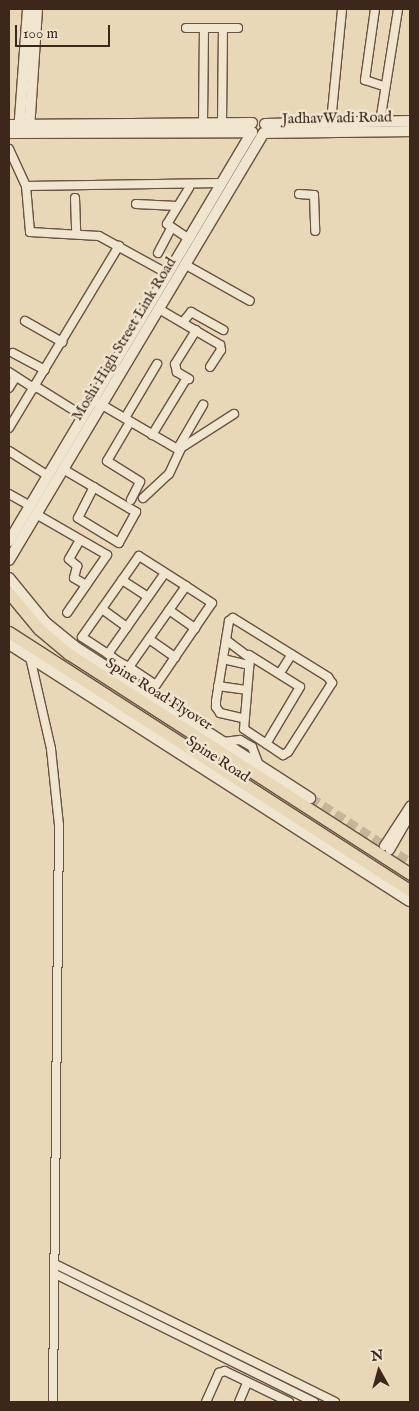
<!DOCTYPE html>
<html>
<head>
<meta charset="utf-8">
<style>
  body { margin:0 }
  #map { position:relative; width:419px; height:1411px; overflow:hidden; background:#e8d8b7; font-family:"IM FELL English",serif }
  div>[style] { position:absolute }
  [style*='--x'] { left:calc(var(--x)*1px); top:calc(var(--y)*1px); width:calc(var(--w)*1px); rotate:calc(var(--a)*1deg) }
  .secondary-tunnel>* { height:10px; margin-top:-5px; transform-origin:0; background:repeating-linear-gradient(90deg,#c6b598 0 10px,transparent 0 15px) }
  .roads { filter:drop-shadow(1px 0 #685342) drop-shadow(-1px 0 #685342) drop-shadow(0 1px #685342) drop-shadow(0 -1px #685342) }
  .street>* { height:8px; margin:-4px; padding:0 4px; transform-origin:4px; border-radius:4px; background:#f0e6d0 }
  .secondary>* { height:10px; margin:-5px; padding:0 5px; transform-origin:5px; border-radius:5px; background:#f0e6d0 }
  .primary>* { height:11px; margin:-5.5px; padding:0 5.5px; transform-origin:5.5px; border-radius:5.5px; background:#e8d8b7 }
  span { translate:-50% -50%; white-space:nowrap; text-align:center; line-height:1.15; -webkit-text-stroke:5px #f0e6d0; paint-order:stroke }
  .street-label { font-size:15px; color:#3d271b }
  .frame { position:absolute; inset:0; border:10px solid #3d271b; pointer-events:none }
  .north { position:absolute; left:354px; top:1346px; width:50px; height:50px; -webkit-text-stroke:4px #f0e6d0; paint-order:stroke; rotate:353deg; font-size:14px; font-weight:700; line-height:20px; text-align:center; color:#3d271b }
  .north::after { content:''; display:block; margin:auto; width:18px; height:22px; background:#3d271b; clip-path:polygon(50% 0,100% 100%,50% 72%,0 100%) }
  .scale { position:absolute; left:15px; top:25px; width:95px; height:22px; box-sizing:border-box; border:2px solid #3d271b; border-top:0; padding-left:6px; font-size:15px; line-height:18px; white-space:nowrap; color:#3d271b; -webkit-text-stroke:4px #f0e6d0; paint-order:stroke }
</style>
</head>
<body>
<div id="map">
  <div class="secondary-tunnel">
    <i style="--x:310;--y:798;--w:119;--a:33"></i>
  </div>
  <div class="roads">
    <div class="street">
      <i style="--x:375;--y:9;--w:72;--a:98"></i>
      <i style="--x:365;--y:80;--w:20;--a:18"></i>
      <i style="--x:186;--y:28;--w:52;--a:0"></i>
      <i style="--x:331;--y:122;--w:114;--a:-84.4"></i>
      <i style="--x:380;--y:122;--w:114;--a:-80.9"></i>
      <i style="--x:203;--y:123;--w:95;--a:-89.4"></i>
      <i style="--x:222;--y:123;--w:95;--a:-89.4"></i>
      <i style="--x:9;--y:149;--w:41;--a:65.3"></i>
      <i style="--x:26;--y:186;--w:46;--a:85"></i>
      <i style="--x:30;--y:232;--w:69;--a:3.3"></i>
      <i style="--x:99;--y:236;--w:79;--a:28.8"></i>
      <i style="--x:26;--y:186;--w:195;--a:-0.9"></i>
      <i style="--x:189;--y:188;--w:42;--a:121.4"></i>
      <i style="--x:167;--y:224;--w:27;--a:34"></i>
      <i style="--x:299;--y:194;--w:15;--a:4"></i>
      <i style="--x:314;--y:195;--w:36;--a:88"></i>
      <i style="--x:75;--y:198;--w:34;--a:88"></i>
      <i style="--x:136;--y:204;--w:41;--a:2.8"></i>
      <i style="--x:158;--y:253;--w:27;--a:-62"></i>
      <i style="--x:186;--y:265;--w:73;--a:29.4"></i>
      <i style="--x:159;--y:309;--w:71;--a:30.5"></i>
      <i style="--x:220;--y:345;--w:5;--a:79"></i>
      <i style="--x:221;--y:350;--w:20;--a:123"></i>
      <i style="--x:25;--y:321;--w:43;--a:29.6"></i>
      <i style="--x:183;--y:322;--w:13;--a:-51"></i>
      <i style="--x:191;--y:312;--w:37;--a:29"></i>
      <i style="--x:13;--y:353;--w:36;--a:28"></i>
      <i style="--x:9;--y:372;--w:30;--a:33"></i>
      <i style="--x:189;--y:379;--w:14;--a:-150"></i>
      <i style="--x:177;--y:372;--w:8;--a:-104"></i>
      <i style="--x:175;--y:364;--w:40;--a:-58"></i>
      <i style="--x:35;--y:386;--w:57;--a:32"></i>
      <i style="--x:9;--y:388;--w:13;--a:-58"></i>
      <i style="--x:97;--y:402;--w:95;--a:30.3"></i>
      <i style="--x:125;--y:418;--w:63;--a:-59.3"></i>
      <i style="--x:130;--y:422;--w:45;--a:120.5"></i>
      <i style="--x:107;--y:461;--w:39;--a:32"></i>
      <i style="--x:140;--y:482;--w:20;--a:117"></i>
      <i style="--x:9;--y:428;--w:213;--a:-58.9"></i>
      <i style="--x:152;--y:435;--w:63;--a:-58.6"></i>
      <i style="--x:178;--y:448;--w:50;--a:-59.8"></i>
      <i style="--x:9;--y:451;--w:45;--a:32.3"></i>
      <i style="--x:63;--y:469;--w:77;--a:30.6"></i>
      <i style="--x:129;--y:508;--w:8;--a:30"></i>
      <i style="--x:136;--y:512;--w:35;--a:119"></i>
      <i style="--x:119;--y:543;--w:48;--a:-148.6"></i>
      <i style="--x:78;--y:518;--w:35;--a:-63"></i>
      <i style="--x:9;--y:494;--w:23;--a:29"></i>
      <i style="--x:143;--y:498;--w:35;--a:-43"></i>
      <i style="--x:169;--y:474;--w:29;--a:-65"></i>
      <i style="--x:181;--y:448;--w:63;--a:-32.7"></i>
      <i style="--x:36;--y:514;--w:82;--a:30"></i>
      <i style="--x:107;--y:555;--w:70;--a:124.6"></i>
      <i style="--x:80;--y:540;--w:22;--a:120"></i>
      <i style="--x:69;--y:559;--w:11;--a:41"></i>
      <i style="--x:77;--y:566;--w:12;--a:104"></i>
      <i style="--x:74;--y:578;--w:14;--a:30"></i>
      <i style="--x:122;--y:580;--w:31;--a:33"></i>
      <i style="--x:102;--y:609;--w:31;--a:36"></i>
      <i style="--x:169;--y:610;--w:32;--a:35"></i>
      <i style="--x:149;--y:639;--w:32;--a:35"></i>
      <i style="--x:226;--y:640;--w:30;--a:37"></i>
      <i style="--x:250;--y:658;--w:71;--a:94.8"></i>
      <i style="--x:244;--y:729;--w:47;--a:33.7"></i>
      <i style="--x:283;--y:755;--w:6;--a:-31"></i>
      <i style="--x:288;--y:752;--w:82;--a:-57.5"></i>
      <i style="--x:332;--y:683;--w:7;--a:-124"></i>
      <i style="--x:328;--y:677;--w:112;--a:-148.2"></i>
      <i style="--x:233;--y:618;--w:5;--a:143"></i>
      <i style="--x:229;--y:621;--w:81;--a:99.2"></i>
      <i style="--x:216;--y:701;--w:6;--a:90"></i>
      <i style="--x:216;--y:707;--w:7;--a:56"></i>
      <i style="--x:220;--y:713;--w:23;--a:13"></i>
      <i style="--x:108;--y:654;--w:31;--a:-147"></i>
      <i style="--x:82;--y:637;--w:99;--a:-54.9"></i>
      <i style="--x:139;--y:556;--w:56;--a:32.6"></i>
      <i style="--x:186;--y:586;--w:99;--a:125.1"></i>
      <i style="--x:129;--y:667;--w:11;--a:-153"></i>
      <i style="--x:119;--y:662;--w:11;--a:124"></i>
      <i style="--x:249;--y:655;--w:60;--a:32.1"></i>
      <i style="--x:300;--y:687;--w:66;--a:120.8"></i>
      <i style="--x:30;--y:657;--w:94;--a:77.1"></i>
      <i style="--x:51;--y:749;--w:76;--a:84"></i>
      <i style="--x:59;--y:825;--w:577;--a:90.6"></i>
      <i style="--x:223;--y:659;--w:27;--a:13"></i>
      <i style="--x:119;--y:662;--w:14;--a:-144"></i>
      <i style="--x:108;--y:654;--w:99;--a:-54.9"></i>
      <i style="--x:129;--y:667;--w:32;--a:34"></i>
      <i style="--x:156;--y:685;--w:99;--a:-55.7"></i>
      <i style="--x:212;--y:603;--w:31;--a:-147"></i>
      <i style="--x:280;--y:673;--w:22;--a:-58"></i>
      <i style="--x:218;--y:686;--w:28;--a:8"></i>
      <i style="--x:223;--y:742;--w:17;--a:-7"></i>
      <i style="--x:240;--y:740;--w:14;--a:30"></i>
      <i style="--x:252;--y:747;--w:19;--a:69"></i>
      <i style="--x:384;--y:846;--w:48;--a:-57"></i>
      <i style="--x:390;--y:850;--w:38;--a:-60"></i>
      <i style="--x:55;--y:1264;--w:312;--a:26.2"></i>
      <i style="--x:55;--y:1274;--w:289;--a:26.3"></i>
      <i style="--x:206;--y:1402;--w:32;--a:-66"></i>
      <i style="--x:219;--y:1373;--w:6;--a:-18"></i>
      <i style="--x:225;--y:1371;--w:71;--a:25.8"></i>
      <i style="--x:239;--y:1402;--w:21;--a:-67"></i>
    </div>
    <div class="secondary">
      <i style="--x:265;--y:124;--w:145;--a:-1.2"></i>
      <i style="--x:9;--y:125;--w:243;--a:-0.5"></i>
      <i style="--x:29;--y:130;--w:121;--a:-86.2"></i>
      <i style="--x:19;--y:132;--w:123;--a:-85.8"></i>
      <i style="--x:9;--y:133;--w:243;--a:-0.2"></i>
      <i style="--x:252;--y:132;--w:476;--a:120.7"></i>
      <i style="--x:9;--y:560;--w:497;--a:-59.2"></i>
      <i style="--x:264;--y:133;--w:146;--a:-0.8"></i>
      <i style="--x:9;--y:578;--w:58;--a:50.6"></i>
      <i style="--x:46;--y:623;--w:36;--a:39"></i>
      <i style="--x:74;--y:646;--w:281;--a:32.8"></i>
      <i style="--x:9;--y:644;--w:476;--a:32.7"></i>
    </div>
    <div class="primary">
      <i style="--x:9;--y:593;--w:47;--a:50.2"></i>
      <i style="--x:39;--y:629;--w:39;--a:40"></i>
      <i style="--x:69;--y:654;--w:406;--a:32.8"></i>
      <i style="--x:9;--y:632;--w:477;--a:32.8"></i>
    </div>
  </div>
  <div class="street-label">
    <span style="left:337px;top:118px;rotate:-1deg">JadhavWadi Road</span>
    <span style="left:124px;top:339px;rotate:-59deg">Moshi High Street Link Road</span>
    <span style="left:159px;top:694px;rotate:32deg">Spine Road Flyover</span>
    <span style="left:218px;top:759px;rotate:33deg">Spine Road</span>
  </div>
  <div class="frame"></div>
  <div class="north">N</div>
  <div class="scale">100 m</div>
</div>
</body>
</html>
